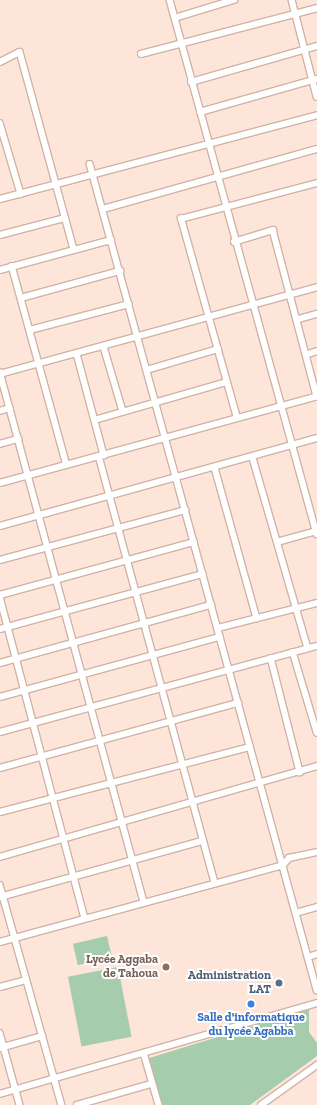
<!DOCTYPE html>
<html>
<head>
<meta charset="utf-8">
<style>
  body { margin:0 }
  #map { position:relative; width:317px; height:1105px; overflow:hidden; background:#fee5d9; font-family:"Zilla Slab",serif }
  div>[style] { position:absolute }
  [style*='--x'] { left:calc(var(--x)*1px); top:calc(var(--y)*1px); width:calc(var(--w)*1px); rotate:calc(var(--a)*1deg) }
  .green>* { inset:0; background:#a6ccae; transform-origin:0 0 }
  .roads { filter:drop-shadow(1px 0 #d1b3a5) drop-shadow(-1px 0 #d1b3a5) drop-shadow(0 1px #d1b3a5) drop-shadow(0 -1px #d1b3a5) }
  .minor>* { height:5.5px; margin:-2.75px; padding:0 2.75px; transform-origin:2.75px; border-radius:2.75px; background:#fff }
  .dots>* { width:11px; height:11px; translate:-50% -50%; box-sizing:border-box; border:2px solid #fff; border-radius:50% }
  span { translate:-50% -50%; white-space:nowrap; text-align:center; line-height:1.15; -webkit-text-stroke:4px #fff; paint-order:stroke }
  .education-label { font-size:12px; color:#785e54; font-weight:700 }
  .right { translate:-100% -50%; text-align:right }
  .service-label { font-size:12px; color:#4e5e75; font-weight:700 }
  .shop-label { font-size:12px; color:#366cbe; font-weight:700 }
</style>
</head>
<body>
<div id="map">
  <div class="green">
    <i style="left:107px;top:936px;width:22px;height:35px;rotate:77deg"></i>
    <i style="left:118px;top:967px;width:71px;height:51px;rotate:79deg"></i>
    <i style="clip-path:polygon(309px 1009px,309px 1032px,317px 1043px,317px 1056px,250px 1105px,159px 1105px,146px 1059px)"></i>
  </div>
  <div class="roads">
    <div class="minor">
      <i style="--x:170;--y:0;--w:554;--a:74.61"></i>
      <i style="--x:292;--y:0;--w:100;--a:75.5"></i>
      <i style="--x:175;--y:18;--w:62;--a:-17"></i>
      <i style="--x:141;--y:54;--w:182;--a:-14.6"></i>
      <i style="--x:0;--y:62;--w:22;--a:-27"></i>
      <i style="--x:20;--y:52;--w:205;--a:74.7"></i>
      <i style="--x:191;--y:82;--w:131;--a:-15.9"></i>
      <i style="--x:200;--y:112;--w:122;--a:-15.8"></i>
      <i style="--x:0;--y:123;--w:74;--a:73.5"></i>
      <i style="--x:90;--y:164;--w:857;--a:74.63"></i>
      <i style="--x:0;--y:199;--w:328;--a:-14.8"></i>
      <i style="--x:103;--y:209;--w:222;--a:-15.7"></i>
      <i style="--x:0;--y:235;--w:67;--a:-14.7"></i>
      <i style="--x:234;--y:242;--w:41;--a:-17.1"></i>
      <i style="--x:273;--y:230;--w:172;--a:75.2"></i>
      <i style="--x:12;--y:266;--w:206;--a:74.6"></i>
      <i style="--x:0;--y:270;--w:115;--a:-15.1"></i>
      <i style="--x:21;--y:298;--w:103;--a:-15.3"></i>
      <i style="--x:299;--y:319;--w:19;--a:-16"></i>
      <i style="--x:30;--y:330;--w:102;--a:-14.7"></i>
      <i style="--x:104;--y:347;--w:67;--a:73.5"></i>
      <i style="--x:77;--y:354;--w:105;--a:75"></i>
      <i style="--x:308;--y:354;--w:9;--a:-18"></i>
      <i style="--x:147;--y:370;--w:74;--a:-16.5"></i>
      <i style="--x:0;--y:372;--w:549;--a:74.8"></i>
      <i style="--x:0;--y:374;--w:329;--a:-15.3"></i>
      <i style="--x:0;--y:411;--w:10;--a:-17"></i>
      <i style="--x:237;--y:418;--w:207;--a:-105.7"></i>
      <i style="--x:181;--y:219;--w:141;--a:-14.8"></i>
      <i style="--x:95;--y:420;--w:137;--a:-16.1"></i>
      <i style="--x:0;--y:444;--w:19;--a:-16"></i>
      <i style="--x:99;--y:456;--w:442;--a:74.8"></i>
      <i style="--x:253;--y:458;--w:198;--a:73.9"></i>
      <i style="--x:215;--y:468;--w:156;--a:74.4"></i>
      <i style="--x:0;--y:483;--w:329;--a:-15.3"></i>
      <i style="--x:0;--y:526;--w:329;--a:-15.5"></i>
      <i style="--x:277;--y:542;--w:41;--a:-15.4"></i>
      <i style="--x:0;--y:560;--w:192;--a:-15.1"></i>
      <i style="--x:0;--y:595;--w:201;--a:-15.3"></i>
      <i style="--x:0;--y:597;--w:332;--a:75.2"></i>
      <i style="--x:218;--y:628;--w:102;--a:-14.2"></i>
      <i style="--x:0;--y:629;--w:210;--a:-15.2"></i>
      <i style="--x:293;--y:652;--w:84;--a:73.3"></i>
      <i style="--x:271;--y:658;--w:118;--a:75.7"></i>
      <i style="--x:0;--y:663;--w:219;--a:-15.4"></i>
      <i style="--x:0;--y:697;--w:228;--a:-15.3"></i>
      <i style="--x:0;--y:732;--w:328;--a:-15.2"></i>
      <i style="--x:0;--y:768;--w:247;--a:-15.3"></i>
      <i style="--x:0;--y:812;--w:258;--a:-14.6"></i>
      <i style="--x:0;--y:857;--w:330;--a:-16"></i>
      <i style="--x:0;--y:885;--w:229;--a:74.3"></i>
      <i style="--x:0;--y:897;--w:210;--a:-15.5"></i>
      <i style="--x:296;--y:913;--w:22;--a:-16"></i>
      <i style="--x:0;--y:942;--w:293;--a:-15.2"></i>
      <i style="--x:283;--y:865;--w:9;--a:-49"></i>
      <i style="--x:289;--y:858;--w:29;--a:-12"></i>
      <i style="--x:308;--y:957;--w:9;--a:-18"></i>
      <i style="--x:0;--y:987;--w:27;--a:-15"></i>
      <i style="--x:0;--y:1033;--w:75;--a:74.5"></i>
      <i style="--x:0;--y:1048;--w:44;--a:-15.9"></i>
      <i style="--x:144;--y:1053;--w:54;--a:73.9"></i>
      <i style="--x:0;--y:1094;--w:330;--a:-16"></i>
      <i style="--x:77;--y:1105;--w:77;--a:-15.8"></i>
      <i style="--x:261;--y:1105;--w:69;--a:-35.5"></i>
    </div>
  </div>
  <div class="dots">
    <i style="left:166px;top:967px;background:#8d6e63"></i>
    <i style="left:279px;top:983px;background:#5c6f8a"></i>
    <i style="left:251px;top:1004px;background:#3f7fe0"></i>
  </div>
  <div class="education-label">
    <span class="right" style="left:158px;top:967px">Lycée Aggaba<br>de Tahoua</span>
  </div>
  <div class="service-label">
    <span class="right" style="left:271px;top:983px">Administration<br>LAT</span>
  </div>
  <div class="shop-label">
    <span style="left:251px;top:1025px">Salle d'informatique<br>du lycée Agabba</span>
  </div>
</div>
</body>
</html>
